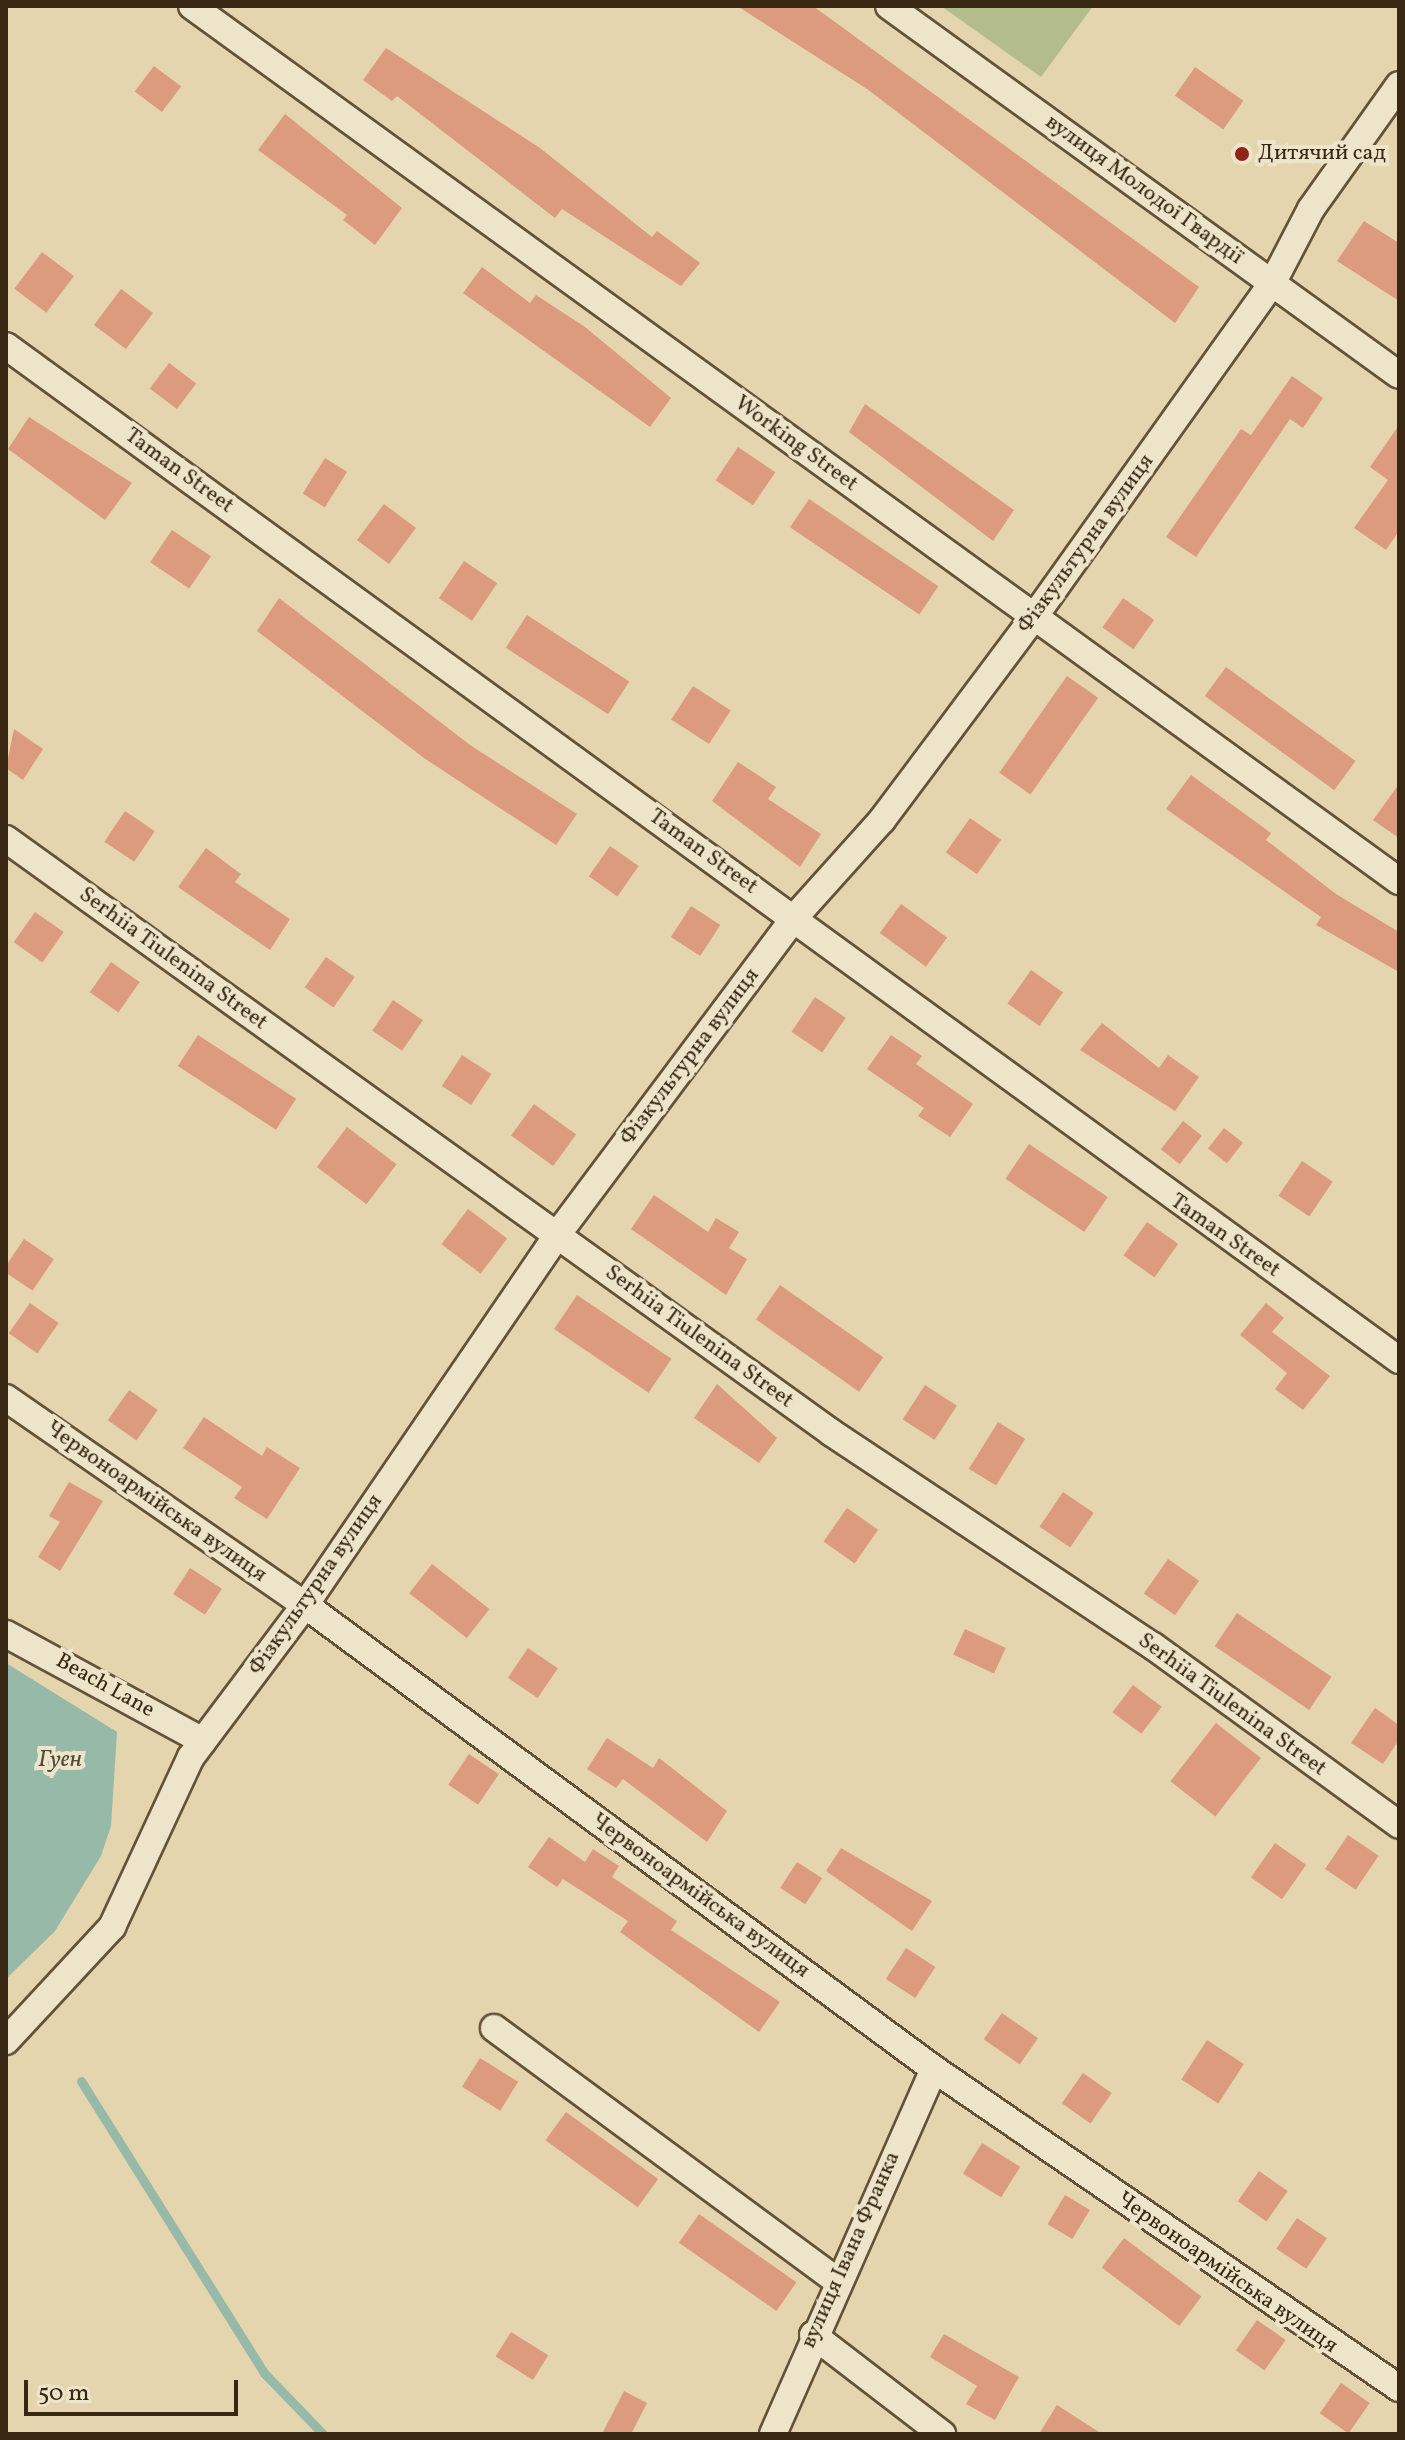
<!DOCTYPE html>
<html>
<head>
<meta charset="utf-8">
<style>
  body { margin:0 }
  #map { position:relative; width:1405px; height:2440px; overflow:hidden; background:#e4d5ae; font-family:Vollkorn,serif }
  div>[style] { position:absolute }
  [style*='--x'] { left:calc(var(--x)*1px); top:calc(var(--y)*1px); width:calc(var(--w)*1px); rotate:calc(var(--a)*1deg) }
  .green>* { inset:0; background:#b3bd8b }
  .water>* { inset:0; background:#96b9a8 }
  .stream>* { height:9px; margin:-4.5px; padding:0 4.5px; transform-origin:4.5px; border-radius:4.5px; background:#96b9a8 }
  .building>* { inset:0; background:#dc9b7e; transform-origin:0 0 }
  .roads { filter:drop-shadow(2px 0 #635239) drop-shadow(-2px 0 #635239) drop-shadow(0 2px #635239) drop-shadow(0 -2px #635239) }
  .minor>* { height:26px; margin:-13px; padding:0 13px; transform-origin:13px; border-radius:13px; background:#ede4ca }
  .dots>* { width:22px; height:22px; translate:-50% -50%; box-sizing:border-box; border:4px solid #ede4ca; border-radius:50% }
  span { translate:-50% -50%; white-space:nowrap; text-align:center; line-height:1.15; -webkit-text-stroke:8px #ede4ca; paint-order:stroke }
  .poi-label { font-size:22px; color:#382712 }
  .left { translate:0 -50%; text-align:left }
  .street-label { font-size:22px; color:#382712 }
  .water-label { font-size:24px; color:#504c38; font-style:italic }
  .frame { position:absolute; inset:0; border:8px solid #382712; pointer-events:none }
  .scale { position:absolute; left:24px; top:2380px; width:214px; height:36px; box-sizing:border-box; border:4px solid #382712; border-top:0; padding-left:10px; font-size:24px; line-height:28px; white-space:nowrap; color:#382712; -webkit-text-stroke:6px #ede4ca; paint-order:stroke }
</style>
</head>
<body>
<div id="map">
  <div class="green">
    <i style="clip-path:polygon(941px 6px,1093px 6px,1041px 77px)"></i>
  </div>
  <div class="water">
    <i style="clip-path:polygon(6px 1663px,117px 1732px,111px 1826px,101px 1856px,55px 1931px,6px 1979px)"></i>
  </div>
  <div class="stream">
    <i style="--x:81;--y:2081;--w:346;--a:57.9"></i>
    <i style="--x:265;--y:2374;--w:83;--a:46"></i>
  </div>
  <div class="building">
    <i style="clip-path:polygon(737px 6px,813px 6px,1199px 287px,1175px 323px,867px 89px)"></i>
    <i style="clip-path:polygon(386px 48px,540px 148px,652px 237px,657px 231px,700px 263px,681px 286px,562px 209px,555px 218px,397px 96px,392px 101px,363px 80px)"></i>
    <i style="left:154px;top:66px;width:34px;height:32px;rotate:37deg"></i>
    <i style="left:1195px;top:67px;width:59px;height:35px;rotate:35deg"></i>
    <i style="clip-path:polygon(285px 114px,402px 208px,375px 245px,343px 220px,347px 215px,258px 150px)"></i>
    <i style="clip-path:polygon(1364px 221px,1399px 243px,1399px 301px,1337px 261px)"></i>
    <i style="left:42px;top:252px;width:40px;height:46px;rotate:37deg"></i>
    <i style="clip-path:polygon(482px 267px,530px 303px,536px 295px,585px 327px,671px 398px,650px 427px,463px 293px)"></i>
    <i style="left:121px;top:289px;width:40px;height:45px;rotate:37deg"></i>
    <i style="left:169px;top:363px;width:34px;height:32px;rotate:37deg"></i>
    <i style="clip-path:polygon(1292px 376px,1323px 398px,1303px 428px,1290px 419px,1196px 557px,1166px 537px,1241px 429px,1251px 435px)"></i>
    <i style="clip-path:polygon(865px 404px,1014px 510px,993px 541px,849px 432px)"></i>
    <i style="clip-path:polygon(29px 417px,132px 483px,105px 520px,8px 449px)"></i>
    <i style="clip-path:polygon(1399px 425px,1399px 531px,1386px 550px,1354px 528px,1388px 480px,1370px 467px)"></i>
    <i style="left:738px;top:447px;width:45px;height:40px;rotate:34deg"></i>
    <i style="left:325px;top:458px;width:26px;height:42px;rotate:32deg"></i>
    <i style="left:809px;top:499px;width:156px;height:34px;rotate:34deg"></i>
    <i style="left:384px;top:504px;width:40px;height:45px;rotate:37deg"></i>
    <i style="left:172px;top:530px;width:47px;height:39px;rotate:34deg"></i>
    <i style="left:464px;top:561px;width:40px;height:45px;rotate:34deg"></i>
    <i style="clip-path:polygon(279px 598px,470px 745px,577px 814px,556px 845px,424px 758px,257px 631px)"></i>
    <i style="left:1123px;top:598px;width:38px;height:36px;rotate:35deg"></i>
    <i style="left:527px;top:615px;width:122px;height:39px;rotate:33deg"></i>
    <i style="left:1226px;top:667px;width:160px;height:36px;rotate:36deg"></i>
    <i style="left:1067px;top:676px;width:38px;height:118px;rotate:35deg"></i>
    <i style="left:693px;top:686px;width:45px;height:40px;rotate:33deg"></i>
    <i style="clip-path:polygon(14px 729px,43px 749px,23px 780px,6px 768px)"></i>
    <i style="clip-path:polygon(738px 762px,776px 787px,768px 799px,821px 834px,800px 867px,712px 801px)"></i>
    <i style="clip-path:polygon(1191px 775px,1271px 833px,1266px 840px,1336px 894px,1399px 932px,1399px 972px,1316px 925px,1321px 917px,1166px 809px)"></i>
    <i style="clip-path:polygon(1399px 784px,1399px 838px,1373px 820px)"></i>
    <i style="left:125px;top:811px;width:36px;height:37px;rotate:34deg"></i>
    <i style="left:970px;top:818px;width:38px;height:42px;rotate:35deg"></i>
    <i style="left:610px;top:846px;width:35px;height:37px;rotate:35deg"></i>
    <i style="clip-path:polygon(206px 848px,241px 874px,235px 882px,290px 919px,270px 950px,178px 887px)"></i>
    <i style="left:901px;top:904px;width:57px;height:36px;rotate:36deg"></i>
    <i style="left:691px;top:906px;width:35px;height:37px;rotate:33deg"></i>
    <i style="left:35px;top:912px;width:35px;height:37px;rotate:35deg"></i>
    <i style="left:326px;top:957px;width:35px;height:37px;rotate:35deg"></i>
    <i style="left:111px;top:962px;width:35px;height:37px;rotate:35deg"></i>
    <i style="left:1031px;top:970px;width:39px;height:41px;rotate:35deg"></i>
    <i style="left:815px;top:997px;width:37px;height:42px;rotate:34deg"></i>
    <i style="left:393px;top:1000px;width:36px;height:37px;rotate:34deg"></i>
    <i style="clip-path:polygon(1102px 1023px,1159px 1068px,1168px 1055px,1199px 1077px,1175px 1111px,1080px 1050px)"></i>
    <i style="left:198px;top:1035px;width:117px;height:37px;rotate:33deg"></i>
    <i style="clip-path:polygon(891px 1035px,922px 1056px,916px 1064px,973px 1104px,950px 1137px,918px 1116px,924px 1108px,867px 1069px)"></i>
    <i style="left:462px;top:1055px;width:35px;height:37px;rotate:33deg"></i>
    <i style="left:534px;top:1104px;width:52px;height:39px;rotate:36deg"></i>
    <i style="left:1183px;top:1121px;width:24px;height:36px;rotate:38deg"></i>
    <i style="left:347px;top:1127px;width:62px;height:50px;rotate:37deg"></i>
    <i style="left:1224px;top:1128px;width:24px;height:26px;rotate:38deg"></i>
    <i style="left:1029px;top:1144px;width:95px;height:42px;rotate:34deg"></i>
    <i style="left:1302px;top:1161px;width:37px;height:42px;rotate:34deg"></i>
    <i style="clip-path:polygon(654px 1195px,708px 1232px,716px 1218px,739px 1232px,729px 1248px,747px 1259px,726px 1295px,631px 1229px)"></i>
    <i style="left:468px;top:1209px;width:49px;height:44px;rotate:37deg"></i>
    <i style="left:1147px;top:1222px;width:38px;height:41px;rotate:35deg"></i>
    <i style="left:24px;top:1239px;width:36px;height:38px;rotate:34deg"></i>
    <i style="left:780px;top:1285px;width:126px;height:42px;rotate:35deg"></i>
    <i style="left:577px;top:1295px;width:114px;height:41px;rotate:34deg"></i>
    <i style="left:30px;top:1303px;width:35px;height:37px;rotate:35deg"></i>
    <i style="clip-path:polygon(1266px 1303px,1284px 1318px,1272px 1332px,1330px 1376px,1303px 1410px,1275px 1389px,1287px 1373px,1240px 1335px)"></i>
    <i style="clip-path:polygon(717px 1384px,777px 1438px,759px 1463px,694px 1418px)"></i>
    <i style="left:925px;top:1385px;width:38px;height:41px;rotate:33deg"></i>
    <i style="left:129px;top:1390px;width:35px;height:37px;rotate:35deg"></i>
    <i style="clip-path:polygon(204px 1417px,262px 1456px,267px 1447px,300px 1468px,267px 1519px,234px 1498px,242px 1487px,183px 1448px)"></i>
    <i style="left:998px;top:1422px;width:32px;height:55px;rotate:32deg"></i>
    <i style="clip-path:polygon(69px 1482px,103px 1501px,60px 1571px,38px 1557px,60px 1522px,49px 1516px)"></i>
    <i style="left:1063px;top:1492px;width:37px;height:42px;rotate:34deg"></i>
    <i style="left:847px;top:1508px;width:38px;height:41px;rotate:35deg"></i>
    <i style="left:1168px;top:1559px;width:38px;height:42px;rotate:35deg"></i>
    <i style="left:432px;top:1564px;width:73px;height:37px;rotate:38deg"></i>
    <i style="left:190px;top:1568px;width:38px;height:31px;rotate:33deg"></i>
    <i style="left:1237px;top:1613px;width:114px;height:40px;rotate:34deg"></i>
    <i style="left:965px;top:1629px;width:45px;height:28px;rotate:25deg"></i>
    <i style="left:528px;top:1648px;width:36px;height:36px;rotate:34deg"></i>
    <i style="left:1133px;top:1685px;width:36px;height:34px;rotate:37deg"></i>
    <i style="clip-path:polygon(1375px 1708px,1399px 1725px,1399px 1740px,1383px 1764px,1351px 1743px)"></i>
    <i style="left:1216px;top:1723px;width:57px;height:74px;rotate:38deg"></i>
    <i style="clip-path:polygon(607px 1738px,653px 1768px,659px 1758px,727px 1811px,707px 1842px,623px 1779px,616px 1788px,587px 1769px)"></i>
    <i style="left:469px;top:1754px;width:36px;height:37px;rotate:34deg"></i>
    <i style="left:1348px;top:1835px;width:37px;height:41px;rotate:34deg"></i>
    <i style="clip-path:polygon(549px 1837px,585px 1862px,593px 1849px,619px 1866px,612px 1877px,677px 1921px,671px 1930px,780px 2002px,759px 2032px,620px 1932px,628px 1921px,563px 1879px,557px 1887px,528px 1867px)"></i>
    <i style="left:1275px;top:1843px;width:38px;height:42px;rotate:35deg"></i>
    <i style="clip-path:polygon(841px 1848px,932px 1901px,912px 1931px,826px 1871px)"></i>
    <i style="left:797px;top:1862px;width:30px;height:31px;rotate:33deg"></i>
    <i style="left:906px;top:1948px;width:35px;height:37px;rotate:33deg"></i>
    <i style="left:1002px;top:2013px;width:44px;height:32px;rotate:35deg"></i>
    <i style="left:1207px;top:2040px;width:44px;height:47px;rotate:33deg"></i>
    <i style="left:480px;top:2058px;width:45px;height:34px;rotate:32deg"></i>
    <i style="left:1083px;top:2073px;width:35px;height:37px;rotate:35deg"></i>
    <i style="left:566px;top:2112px;width:114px;height:35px;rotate:36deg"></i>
    <i style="left:982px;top:2143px;width:45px;height:36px;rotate:32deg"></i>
    <i style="left:1259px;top:2171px;width:35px;height:37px;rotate:35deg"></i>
    <i style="left:1065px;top:2195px;width:29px;height:34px;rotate:31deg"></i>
    <i style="left:699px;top:2214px;width:119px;height:35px;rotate:35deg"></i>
    <i style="left:1297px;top:2218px;width:36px;height:37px;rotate:34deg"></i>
    <i style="left:1124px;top:2238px;width:97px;height:37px;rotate:37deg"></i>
    <i style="left:1257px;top:2320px;width:35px;height:37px;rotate:35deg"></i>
    <i style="left:511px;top:2332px;width:44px;height:29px;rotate:32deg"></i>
    <i style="clip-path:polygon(944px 2334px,1019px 2377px,995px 2420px,966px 2404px,977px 2386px,930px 2357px)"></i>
    <i style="left:1341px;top:2383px;width:35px;height:37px;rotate:35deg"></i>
    <i style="clip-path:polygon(624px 2391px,647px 2403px,631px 2434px,602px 2434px)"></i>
    <i style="clip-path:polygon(1057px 2405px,1102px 2434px,1039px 2434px)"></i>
  </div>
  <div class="roads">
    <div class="minor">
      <i style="--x:192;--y:6;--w:1491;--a:35.94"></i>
      <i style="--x:889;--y:6;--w:629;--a:35.89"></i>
      <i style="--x:6;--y:346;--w:1723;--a:36.05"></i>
      <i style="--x:6;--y:839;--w:1017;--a:35.72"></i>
      <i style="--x:832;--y:1433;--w:385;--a:33.6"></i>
      <i style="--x:1153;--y:1646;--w:304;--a:36"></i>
      <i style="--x:6;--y:1398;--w:364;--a:34.7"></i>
      <i style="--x:305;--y:1605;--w:782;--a:36.42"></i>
      <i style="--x:934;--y:2069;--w:564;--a:34.45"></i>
      <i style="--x:6;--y:1634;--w:224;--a:28.5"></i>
      <i style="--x:494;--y:2028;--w:426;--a:36.4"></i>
      <i style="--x:6;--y:2041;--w:156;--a:-47.1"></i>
      <i style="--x:112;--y:1927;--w:187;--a:-65.1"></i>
      <i style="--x:191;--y:1757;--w:190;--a:-53.1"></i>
      <i style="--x:305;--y:1605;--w:448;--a:-55.7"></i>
      <i style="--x:557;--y:1235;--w:396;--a:-53.2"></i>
      <i style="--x:794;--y:918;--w:132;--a:-48.1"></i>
      <i style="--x:882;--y:820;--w:254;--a:-53.2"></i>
      <i style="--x:1034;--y:617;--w:412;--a:-54.5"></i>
      <i style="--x:1273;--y:282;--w:82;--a:-62.5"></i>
      <i style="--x:1311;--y:209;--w:152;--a:-54.6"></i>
      <i style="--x:813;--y:2335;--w:163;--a:37.5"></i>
      <i style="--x:773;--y:2434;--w:399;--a:-66.2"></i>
    </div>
  </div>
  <div class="dots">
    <i style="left:1242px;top:154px;background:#8f2418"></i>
  </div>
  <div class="poi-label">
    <span class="left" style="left:1258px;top:154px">Дитячий сад</span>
  </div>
  <div class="street-label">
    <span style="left:1144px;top:190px;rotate:36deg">вулиця Молодої Гвардії</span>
    <span style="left:796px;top:444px;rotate:36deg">Working Street</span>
    <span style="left:179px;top:471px;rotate:36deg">Taman Street</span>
    <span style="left:1086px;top:544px;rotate:-54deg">Фізкультурна вулиця</span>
    <span style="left:703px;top:852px;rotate:36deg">Taman Street</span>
    <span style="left:173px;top:959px;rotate:36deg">Serhiia Tiulenina Street</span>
    <span style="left:690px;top:1057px;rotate:-53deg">Фізкультурна вулиця</span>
    <span style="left:1225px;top:1236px;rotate:35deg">Taman Street</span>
    <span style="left:699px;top:1337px;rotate:36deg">Serhiia Tiulenina Street</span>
    <span style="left:156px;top:1502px;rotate:35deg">Червоноармійська вулиця</span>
    <span style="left:316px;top:1585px;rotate:-55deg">Фізкультурна вулиця</span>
    <span style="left:105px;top:1686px;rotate:29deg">Beach Lane</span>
    <span style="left:1232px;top:1705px;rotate:36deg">Serhiia Tiulenina Street</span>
    <span style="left:700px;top:1896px;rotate:36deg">Червоноармійська вулиця</span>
    <span style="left:851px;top:2250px;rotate:-66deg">вулиця Івана Франка</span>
    <span style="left:1227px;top:2273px;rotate:35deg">Червоноармійська вулиця</span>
  </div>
  <div class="water-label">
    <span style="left:60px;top:1761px">Гуен</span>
  </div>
  <div class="frame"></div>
  <div class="scale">50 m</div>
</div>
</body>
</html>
